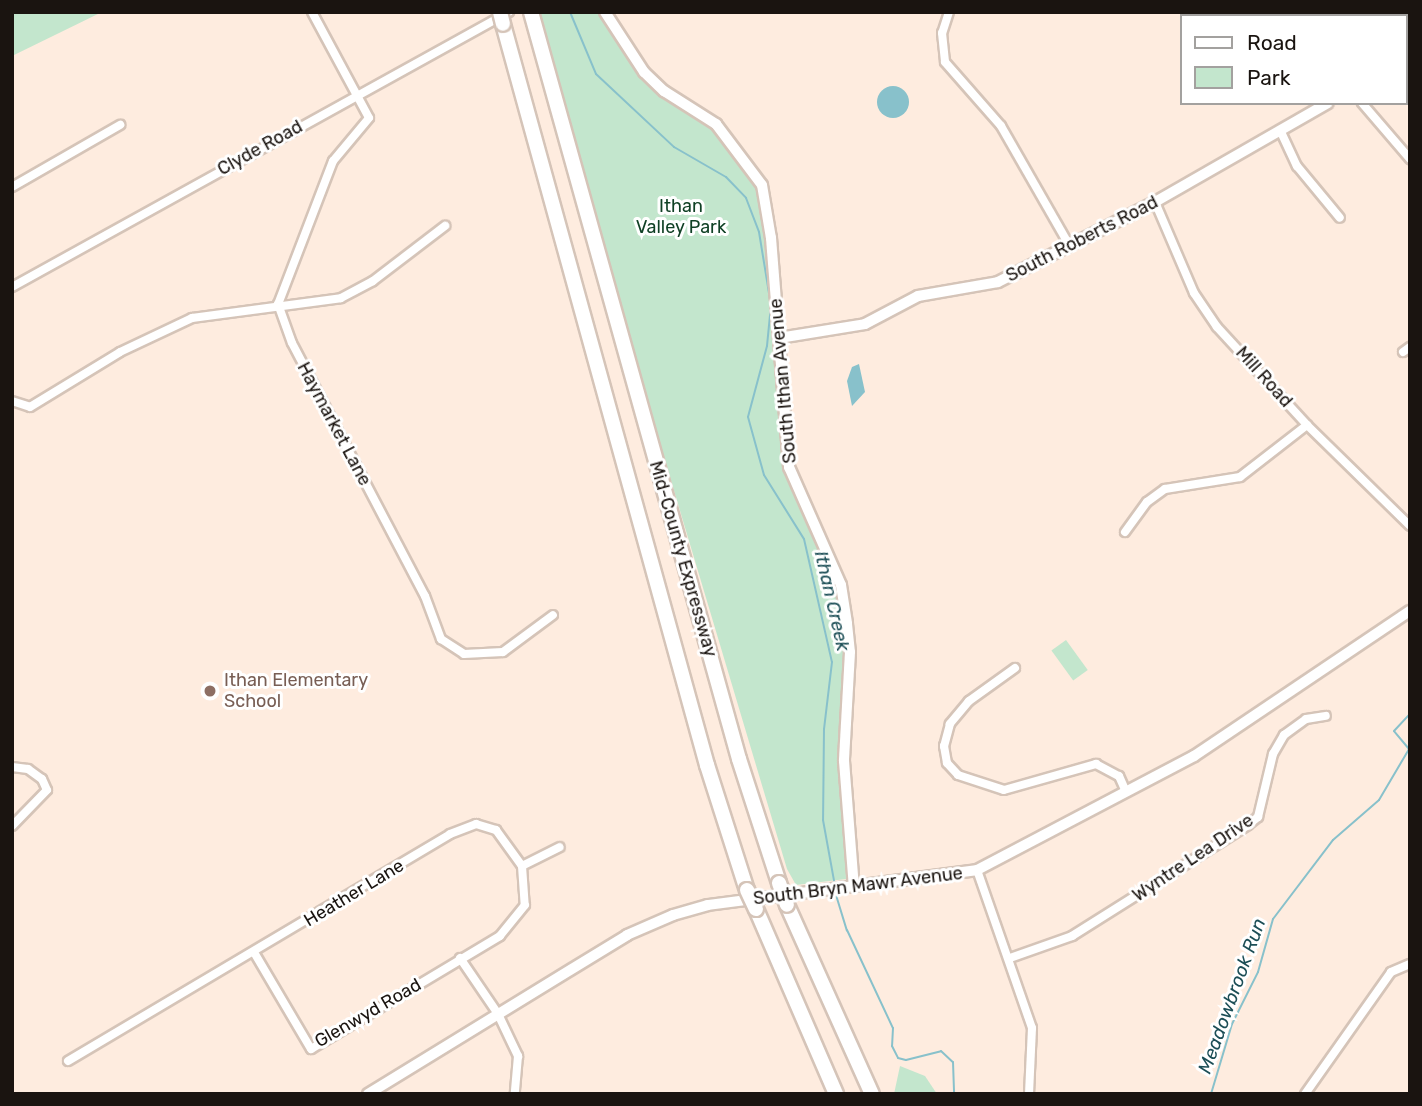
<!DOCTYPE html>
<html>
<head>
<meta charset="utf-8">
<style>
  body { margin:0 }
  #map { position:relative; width:1422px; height:1106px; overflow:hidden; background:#feecdf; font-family:Rubik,sans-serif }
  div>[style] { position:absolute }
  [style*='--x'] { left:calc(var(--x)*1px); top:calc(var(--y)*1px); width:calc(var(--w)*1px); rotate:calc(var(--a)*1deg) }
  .green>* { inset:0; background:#c3e6cd; transform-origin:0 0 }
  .water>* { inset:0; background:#88c1cb }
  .round { border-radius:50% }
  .stream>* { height:2px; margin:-1px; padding:0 1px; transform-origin:1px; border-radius:1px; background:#88c1cb }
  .roads { filter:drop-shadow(2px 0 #d5c4b8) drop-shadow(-2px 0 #d5c4b8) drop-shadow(0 2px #d5c4b8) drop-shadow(0 -2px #d5c4b8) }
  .street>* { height:8px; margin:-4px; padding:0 4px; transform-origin:4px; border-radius:4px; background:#fff }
  .secondary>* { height:10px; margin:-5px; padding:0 5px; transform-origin:5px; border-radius:5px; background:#fff }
  .highway>* { height:14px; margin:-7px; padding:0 7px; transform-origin:7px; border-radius:7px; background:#fff }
  .bridges { filter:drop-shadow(2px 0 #d5c4b8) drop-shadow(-2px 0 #d5c4b8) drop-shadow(0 2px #d5c4b8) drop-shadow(0 -2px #d5c4b8) }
  .highway-bridge>* { height:14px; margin:-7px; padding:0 7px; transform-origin:7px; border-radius:7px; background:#fff }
  .dots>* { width:19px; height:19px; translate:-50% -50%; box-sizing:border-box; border:4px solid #fff; border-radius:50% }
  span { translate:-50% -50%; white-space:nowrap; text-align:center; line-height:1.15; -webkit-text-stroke:6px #fff; paint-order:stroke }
  .street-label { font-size:18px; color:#1a1410 }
  .park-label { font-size:18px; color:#104125 }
  .education-label { font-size:18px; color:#785e54 }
  .left { translate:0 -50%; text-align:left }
  .water-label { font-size:19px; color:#1c4e56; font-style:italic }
  .frame { position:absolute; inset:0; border:14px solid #1a1410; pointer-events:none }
  .legend { position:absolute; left:1180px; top:14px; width:228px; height:91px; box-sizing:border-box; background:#fff; border:2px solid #a3a19f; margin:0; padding:9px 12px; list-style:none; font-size:21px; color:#1a1410 }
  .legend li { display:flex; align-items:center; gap:14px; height:35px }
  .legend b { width:35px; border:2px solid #a3a19f }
</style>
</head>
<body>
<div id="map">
  <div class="green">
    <i style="clip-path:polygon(12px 12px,102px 12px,12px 56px)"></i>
    <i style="clip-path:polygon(531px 12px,605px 12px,644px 72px,716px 124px,762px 185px,789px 467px,841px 585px,847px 624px,843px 723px,846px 879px,796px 885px,787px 869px)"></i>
    <i style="left:1066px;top:640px;width:37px;height:18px;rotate:54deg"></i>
    <i style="clip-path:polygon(900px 1066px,925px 1076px,937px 1094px,894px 1094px)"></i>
  </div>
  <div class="water">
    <i class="round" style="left:877px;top:86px;width:32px;height:32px"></i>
    <i style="clip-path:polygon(859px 364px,865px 392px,852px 406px,847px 381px,852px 367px)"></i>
  </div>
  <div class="stream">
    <i style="--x:570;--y:12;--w:67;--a:67.2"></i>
    <i style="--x:596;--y:74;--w:107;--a:43.1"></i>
    <i style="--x:674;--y:147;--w:60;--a:30"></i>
    <i style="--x:726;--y:177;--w:29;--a:46"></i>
    <i style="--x:746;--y:198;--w:36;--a:69"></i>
    <i style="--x:759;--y:232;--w:74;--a:80.7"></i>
    <i style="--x:771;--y:305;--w:41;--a:95.6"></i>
    <i style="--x:767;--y:346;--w:73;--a:105"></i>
    <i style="--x:748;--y:417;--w:60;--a:74.6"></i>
    <i style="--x:764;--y:475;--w:75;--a:58"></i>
    <i style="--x:804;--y:539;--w:126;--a:77.2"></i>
    <i style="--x:832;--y:662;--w:67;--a:96.8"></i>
    <i style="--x:824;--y:729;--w:91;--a:90.6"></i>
    <i style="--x:823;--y:820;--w:67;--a:79.7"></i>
    <i style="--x:836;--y:895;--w:37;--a:73"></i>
    <i style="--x:847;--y:930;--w:108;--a:64.9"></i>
    <i style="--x:893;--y:1028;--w:18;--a:93"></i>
    <i style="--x:892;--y:1046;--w:13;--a:63"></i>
    <i style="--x:898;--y:1058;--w:8;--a:14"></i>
    <i style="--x:906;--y:1060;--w:36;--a:-14"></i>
    <i style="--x:941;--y:1051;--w:16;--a:43"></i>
    <i style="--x:953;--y:1062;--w:32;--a:88"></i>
    <i style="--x:1211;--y:1094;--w:73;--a:-73.3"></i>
    <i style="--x:1232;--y:1024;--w:58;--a:-63.4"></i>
    <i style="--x:1258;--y:972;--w:55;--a:-74.2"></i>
    <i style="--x:1273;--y:919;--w:99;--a:-52.8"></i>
    <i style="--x:1333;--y:840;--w:61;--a:-41"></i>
    <i style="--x:1379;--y:800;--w:59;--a:-59.5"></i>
    <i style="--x:1409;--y:749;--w:23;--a:-130"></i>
    <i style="--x:1394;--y:731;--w:23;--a:-47"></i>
  </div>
  <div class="roads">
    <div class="street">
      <i style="--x:312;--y:12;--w:120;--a:61.7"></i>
      <i style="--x:369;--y:118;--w:56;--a:129.9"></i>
      <i style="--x:333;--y:161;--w:153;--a:111"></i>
      <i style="--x:278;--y:304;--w:41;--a:70.3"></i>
      <i style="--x:292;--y:343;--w:286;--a:62.3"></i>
      <i style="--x:425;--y:596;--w:46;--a:69.6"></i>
      <i style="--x:441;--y:639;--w:27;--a:33"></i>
      <i style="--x:464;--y:654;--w:39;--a:-3"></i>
      <i style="--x:503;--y:652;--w:62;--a:-36.5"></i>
      <i style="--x:949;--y:12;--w:22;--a:108"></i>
      <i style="--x:942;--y:33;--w:29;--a:84"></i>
      <i style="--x:945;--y:62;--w:85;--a:48.8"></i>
      <i style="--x:1001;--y:126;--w:135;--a:60.2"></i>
      <i style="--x:1194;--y:12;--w:4;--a:63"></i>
      <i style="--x:1362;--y:103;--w:74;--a:49.4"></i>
      <i style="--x:1281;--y:132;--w:38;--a:65"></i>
      <i style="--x:1297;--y:166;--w:67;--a:50.4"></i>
      <i style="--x:12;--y:187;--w:125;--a:-29.9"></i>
      <i style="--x:1155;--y:202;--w:99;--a:66.8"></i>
      <i style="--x:1194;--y:293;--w:41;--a:55.9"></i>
      <i style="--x:1217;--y:327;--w:133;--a:47.4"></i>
      <i style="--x:1307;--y:425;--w:144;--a:44.4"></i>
      <i style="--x:12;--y:287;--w:568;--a:-28.96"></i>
      <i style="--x:1403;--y:352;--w:9;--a:-36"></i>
      <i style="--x:12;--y:401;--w:19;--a:18"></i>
      <i style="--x:30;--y:407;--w:105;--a:-31.4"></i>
      <i style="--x:120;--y:352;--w:80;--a:-25.3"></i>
      <i style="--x:192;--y:318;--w:150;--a:-7.6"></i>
      <i style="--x:341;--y:298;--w:36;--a:-28"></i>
      <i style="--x:373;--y:281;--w:91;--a:-37.4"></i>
      <i style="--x:1125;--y:532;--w:37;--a:-54"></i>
      <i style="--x:1147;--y:502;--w:22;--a:-36"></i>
      <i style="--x:1165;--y:489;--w:76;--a:-9.1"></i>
      <i style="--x:1240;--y:477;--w:85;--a:-37.8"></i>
      <i style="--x:1015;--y:668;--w:57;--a:144.3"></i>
      <i style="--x:969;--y:701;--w:30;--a:130"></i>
      <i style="--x:950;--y:724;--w:23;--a:105"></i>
      <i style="--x:944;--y:746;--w:17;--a:80"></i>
      <i style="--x:947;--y:763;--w:16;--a:47"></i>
      <i style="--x:958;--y:775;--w:48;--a:18.1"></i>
      <i style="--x:1004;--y:790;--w:96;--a:-15.8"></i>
      <i style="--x:1096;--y:764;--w:26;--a:28"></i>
      <i style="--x:1119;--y:776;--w:17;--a:66"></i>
      <i style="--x:12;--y:767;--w:16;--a:7"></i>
      <i style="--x:28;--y:769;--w:17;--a:36"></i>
      <i style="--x:42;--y:779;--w:12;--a:66"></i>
      <i style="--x:47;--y:790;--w:50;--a:134.2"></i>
      <i style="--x:522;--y:866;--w:42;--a:-26.6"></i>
      <i style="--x:977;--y:870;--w:167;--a:70.8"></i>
      <i style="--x:1032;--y:1028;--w:66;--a:92.6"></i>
      <i style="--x:460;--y:958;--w:68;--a:55.8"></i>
      <i style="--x:498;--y:1014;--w:47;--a:64.5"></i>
      <i style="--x:518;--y:1056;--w:38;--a:95"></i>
      <i style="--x:1010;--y:958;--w:66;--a:-19.5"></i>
      <i style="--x:1072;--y:936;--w:208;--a:-32.2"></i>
      <i style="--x:1248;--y:825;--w:13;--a:-39"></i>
      <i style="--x:1258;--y:817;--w:65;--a:-76.6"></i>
      <i style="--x:1273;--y:754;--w:22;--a:-60"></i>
      <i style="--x:1284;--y:735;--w:27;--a:-36"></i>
      <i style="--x:1306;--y:719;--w:20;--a:-9"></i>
      <i style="--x:68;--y:1061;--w:444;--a:-30.7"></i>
      <i style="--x:450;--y:834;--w:28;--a:-21"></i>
      <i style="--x:476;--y:824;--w:21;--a:17"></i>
      <i style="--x:496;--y:830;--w:44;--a:54.2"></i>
      <i style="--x:522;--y:866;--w:39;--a:86"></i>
      <i style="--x:525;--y:905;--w:40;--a:129"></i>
      <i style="--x:500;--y:936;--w:220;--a:149.1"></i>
      <i style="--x:311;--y:1049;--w:110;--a:-120.5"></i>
      <i style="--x:1305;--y:1094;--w:149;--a:-54.8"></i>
      <i style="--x:1391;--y:972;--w:21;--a:-23"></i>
    </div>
    <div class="secondary">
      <i style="--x:605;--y:12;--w:72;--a:57"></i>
      <i style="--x:644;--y:72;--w:28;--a:44"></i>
      <i style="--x:664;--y:91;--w:62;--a:32.4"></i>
      <i style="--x:716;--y:124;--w:76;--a:53"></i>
      <i style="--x:762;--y:185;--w:54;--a:80.4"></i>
      <i style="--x:771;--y:238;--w:230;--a:85.5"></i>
      <i style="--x:789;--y:467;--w:129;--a:66.2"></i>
      <i style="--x:841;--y:585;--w:39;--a:81"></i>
      <i style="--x:847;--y:624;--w:28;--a:84"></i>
      <i style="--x:850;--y:652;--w:109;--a:93.2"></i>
      <i style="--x:844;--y:761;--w:126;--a:85.5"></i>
      <i style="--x:1406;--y:59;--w:4;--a:-27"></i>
      <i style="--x:779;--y:338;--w:87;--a:-9.2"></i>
      <i style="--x:865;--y:324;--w:60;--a:-27.8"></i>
      <i style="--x:918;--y:296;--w:81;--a:-9.9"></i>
      <i style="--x:998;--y:282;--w:176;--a:-27"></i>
      <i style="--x:1155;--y:202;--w:199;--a:-29.8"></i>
      <i style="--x:368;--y:1094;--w:304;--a:-31.5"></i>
      <i style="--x:627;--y:935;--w:50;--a:-23.5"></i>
      <i style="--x:673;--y:915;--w:36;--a:-16"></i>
      <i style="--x:708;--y:905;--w:271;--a:-7.4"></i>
      <i style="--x:977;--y:870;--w:245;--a:-27.7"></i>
      <i style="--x:1194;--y:756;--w:260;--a:-33.9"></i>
    </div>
    <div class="highway">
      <i style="--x:531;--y:12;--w:775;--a:74.44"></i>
      <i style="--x:739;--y:759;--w:130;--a:72.1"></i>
      <i style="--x:503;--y:24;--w:769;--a:74.61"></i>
      <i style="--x:707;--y:765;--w:131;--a:72.3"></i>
      <i style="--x:787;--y:905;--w:207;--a:65.8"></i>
      <i style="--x:756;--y:909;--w:202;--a:66.6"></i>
    </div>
  </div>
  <div class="bridges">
    <div class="highway-bridge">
      <i style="--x:500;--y:12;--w:12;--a:76"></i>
      <i style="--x:779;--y:883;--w:23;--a:70"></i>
      <i style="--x:747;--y:890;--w:21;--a:65"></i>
    </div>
  </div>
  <div class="dots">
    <i style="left:210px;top:691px;background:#8d6e63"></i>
  </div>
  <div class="street-label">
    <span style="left:260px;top:148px;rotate:-29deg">Clyde Road</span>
    <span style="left:1082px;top:239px;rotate:-27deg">South Roberts Road</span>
    <span style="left:1264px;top:377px;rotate:48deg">Mill Road</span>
    <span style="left:783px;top:381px;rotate:-95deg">South Ithan Avenue</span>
    <span style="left:334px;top:424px;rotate:62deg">Haymarket Lane</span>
    <span style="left:683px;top:559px;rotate:74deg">Mid-County Expressway</span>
    <span style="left:1193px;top:858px;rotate:-34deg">Wyntre Lea Drive</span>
    <span style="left:858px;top:886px;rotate:-7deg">South Bryn Mawr Avenue</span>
    <span style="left:354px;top:893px;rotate:-31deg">Heather Lane</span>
    <span style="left:368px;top:1013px;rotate:-30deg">Glenwyd Road</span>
  </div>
  <div class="park-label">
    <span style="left:681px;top:217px">Ithan<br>Valley Park</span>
  </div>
  <div class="education-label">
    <span class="left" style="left:224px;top:691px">Ithan Elementary<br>School</span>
  </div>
  <div class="water-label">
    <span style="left:832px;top:601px;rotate:77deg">Ithan Creek</span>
    <span style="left:1232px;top:996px;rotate:-70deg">Meadowbrook Run</span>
  </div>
  <div class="frame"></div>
  <ul class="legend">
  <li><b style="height:9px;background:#fff"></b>Road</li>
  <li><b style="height:19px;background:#c3e6cd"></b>Park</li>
  </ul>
</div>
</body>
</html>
